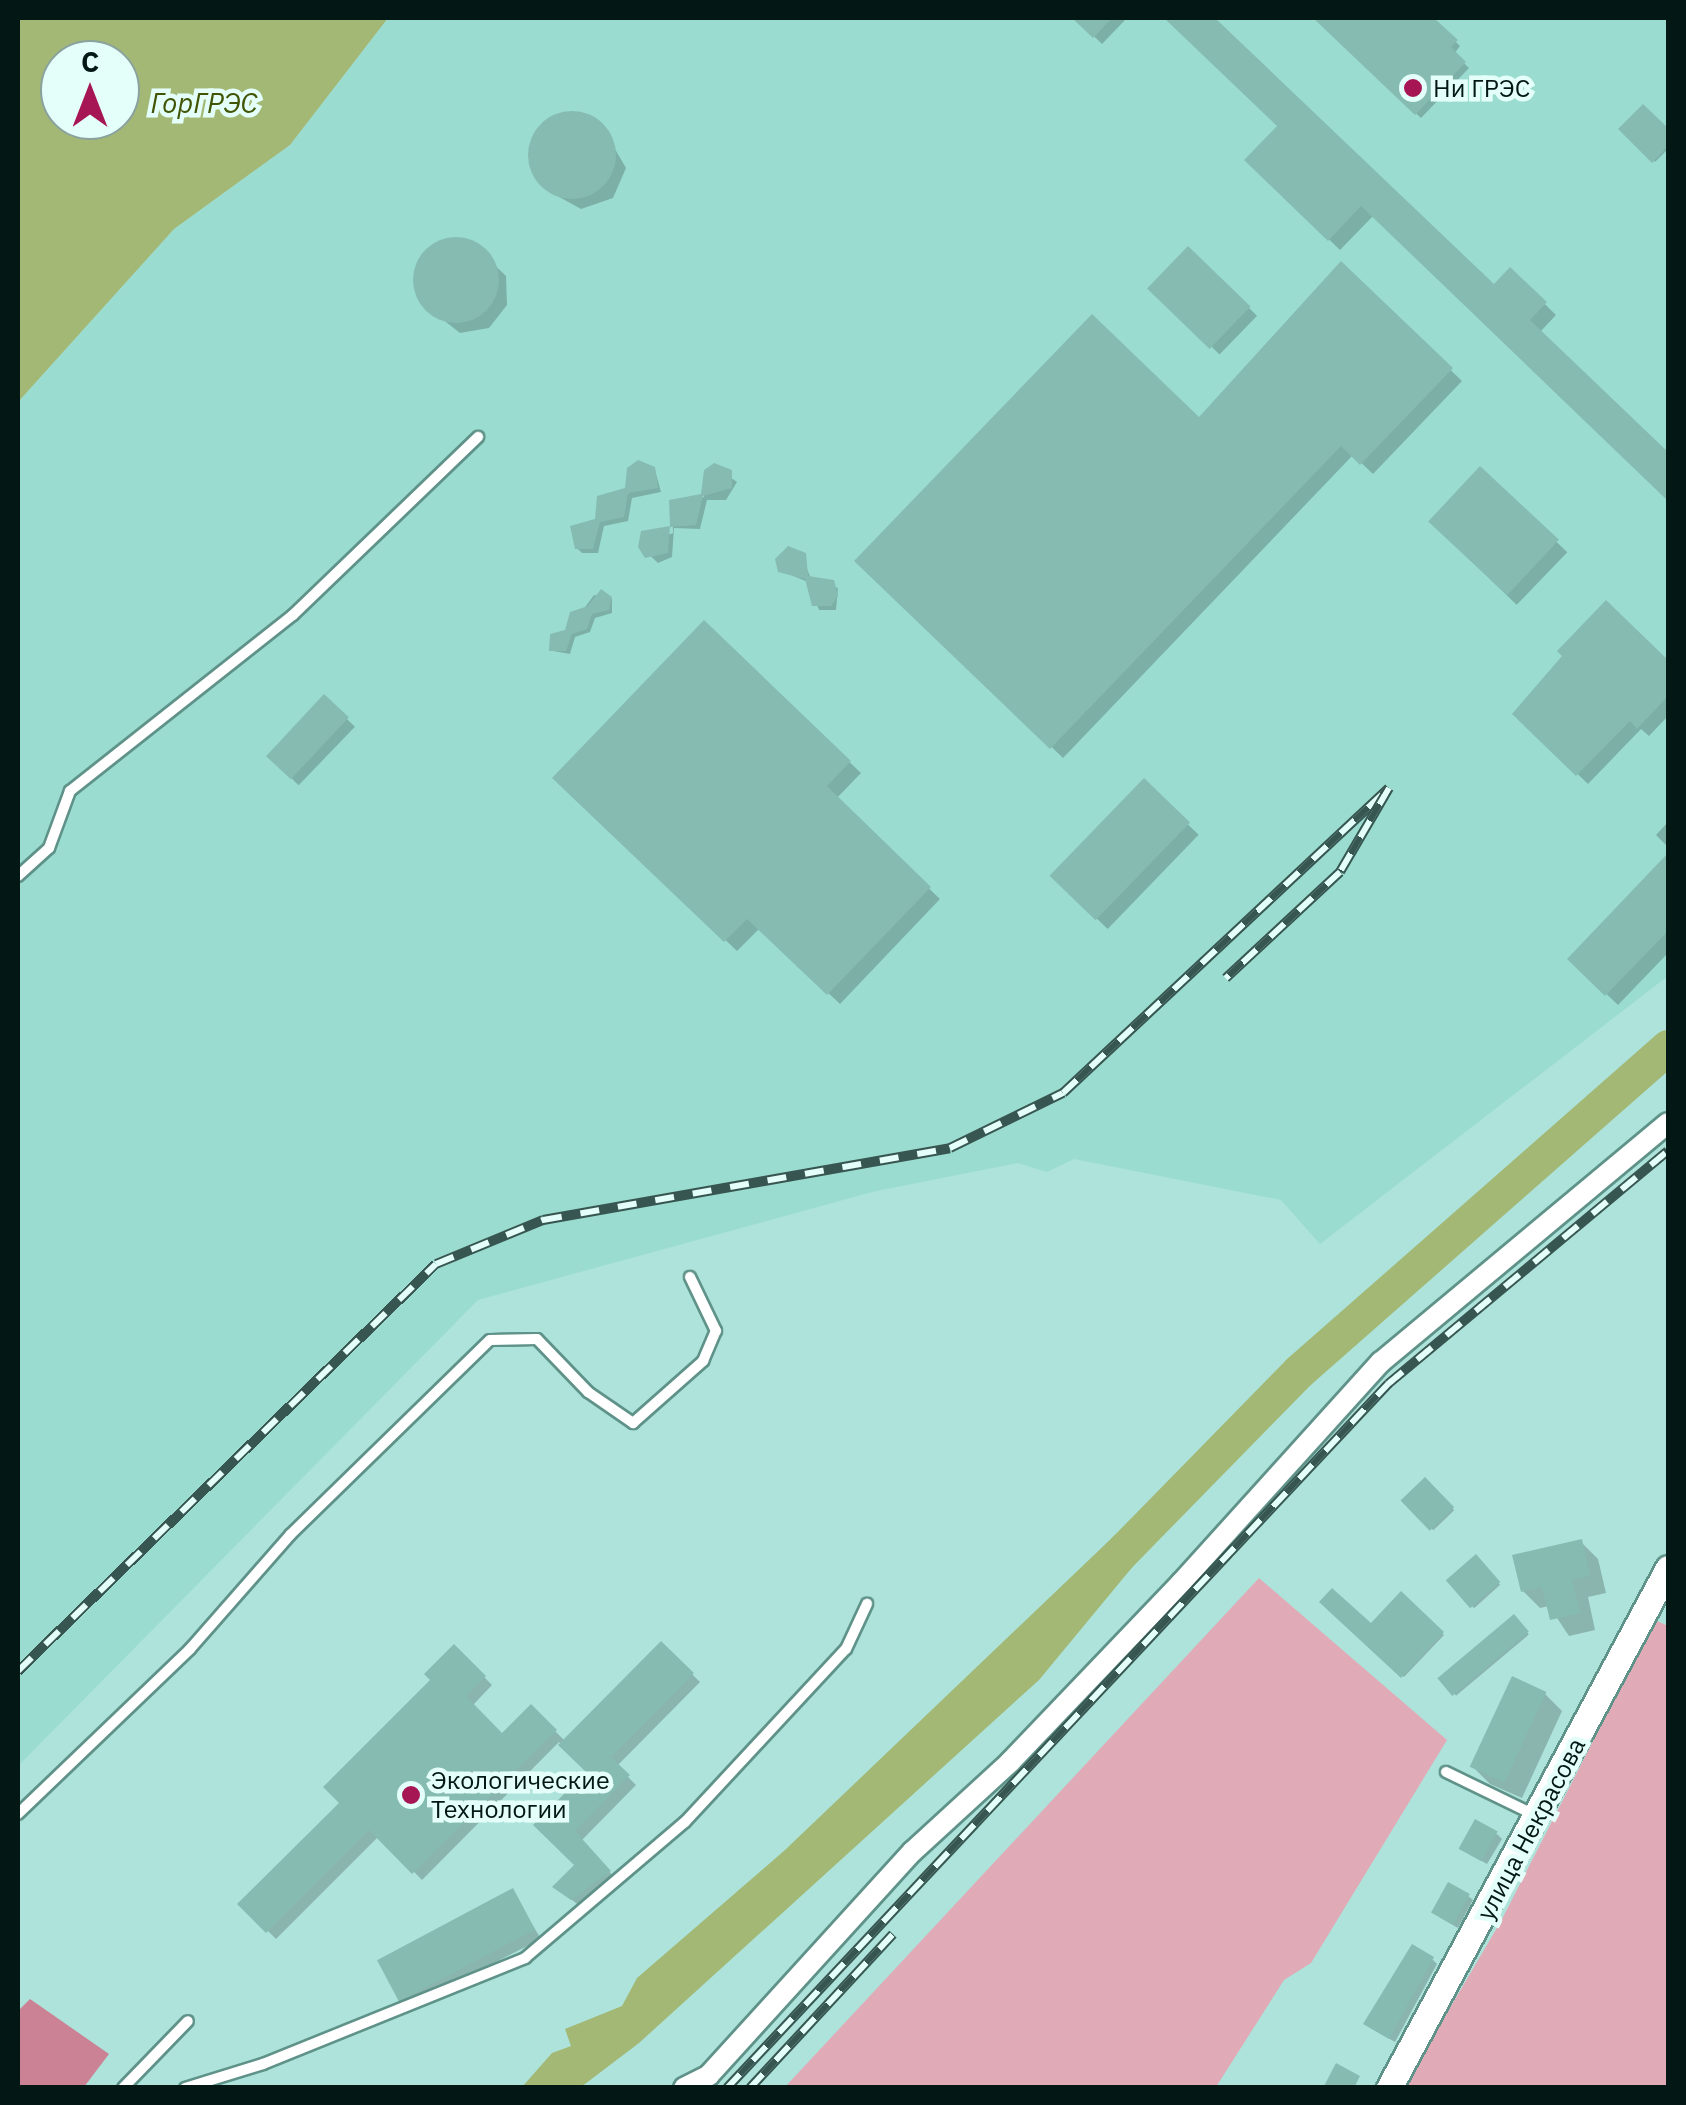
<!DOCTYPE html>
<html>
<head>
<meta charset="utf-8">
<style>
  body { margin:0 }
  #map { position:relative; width:1686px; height:2105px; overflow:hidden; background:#ade3da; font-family:"IBM Plex Sans",sans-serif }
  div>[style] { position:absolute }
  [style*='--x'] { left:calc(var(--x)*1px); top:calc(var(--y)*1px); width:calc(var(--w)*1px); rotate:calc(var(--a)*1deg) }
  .built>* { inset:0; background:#9bdcd0 }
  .green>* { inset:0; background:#e1aab7 }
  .forest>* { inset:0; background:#cb8295 }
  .water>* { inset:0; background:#a3b875 }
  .shadow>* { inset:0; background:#0003; transform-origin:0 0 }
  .river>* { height:35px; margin:-17.5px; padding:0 17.5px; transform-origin:17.5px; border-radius:17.5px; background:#a3b875 }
  .building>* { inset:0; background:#86bbb2; transform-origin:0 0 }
  .round { border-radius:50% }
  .roads { filter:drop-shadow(2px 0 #5f9289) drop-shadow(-2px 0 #5f9289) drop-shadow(0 2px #5f9289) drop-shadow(0 -2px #5f9289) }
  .service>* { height:10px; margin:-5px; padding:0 5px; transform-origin:5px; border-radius:5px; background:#fff }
  .minor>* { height:20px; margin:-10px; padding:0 10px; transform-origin:10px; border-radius:10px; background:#fff }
  .tertiary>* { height:25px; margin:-12.5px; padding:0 12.5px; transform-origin:12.5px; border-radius:12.5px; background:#fff }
  .rail>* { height:10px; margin-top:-5px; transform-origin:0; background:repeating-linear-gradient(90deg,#e4fef9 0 19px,#375651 0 38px); box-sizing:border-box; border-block:2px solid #375651 }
  .dots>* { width:28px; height:28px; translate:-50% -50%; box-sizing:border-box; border:5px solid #e4fef9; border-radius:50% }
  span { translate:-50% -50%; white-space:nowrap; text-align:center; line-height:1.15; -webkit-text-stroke:9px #e4fef9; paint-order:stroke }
  .poi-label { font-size:25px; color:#031815 }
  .left { translate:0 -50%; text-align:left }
  .street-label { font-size:25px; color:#031815 }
  .water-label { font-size:28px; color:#425405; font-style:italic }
  .frame { position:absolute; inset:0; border:20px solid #031815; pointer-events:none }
  .north { position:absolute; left:40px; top:40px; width:100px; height:100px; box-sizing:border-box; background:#e4fef9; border:2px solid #8aa29e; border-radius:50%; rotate:0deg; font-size:28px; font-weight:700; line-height:40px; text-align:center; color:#031815 }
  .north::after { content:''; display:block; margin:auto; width:35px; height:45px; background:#a71654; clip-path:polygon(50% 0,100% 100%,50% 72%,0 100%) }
</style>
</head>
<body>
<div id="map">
  <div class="built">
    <i style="clip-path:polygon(388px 18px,1668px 18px,1668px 976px,1320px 1244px,1281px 1200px,1074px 1159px,1047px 1172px,1018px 1163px,876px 1191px,478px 1300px,18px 1766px,18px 402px,174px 229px,290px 145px)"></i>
  </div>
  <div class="green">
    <i style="clip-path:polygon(1259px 1578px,1447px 1740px,1311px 1963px,1284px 1980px,1216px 2087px,785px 2087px)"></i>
    <i style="clip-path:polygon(1655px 1620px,1668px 1626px,1668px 2087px,1403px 2088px,1501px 1921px)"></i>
  </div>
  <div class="forest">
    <i style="clip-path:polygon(30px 1999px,109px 2054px,84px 2087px,18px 2087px,18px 2011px)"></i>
  </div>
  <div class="water">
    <i style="clip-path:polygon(evenodd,18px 18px,388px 18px,290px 145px,174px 229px,18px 402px,18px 18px,60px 60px,120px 60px,120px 120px,60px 120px,60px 60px)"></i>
    <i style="clip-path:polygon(1133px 1526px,1149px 1547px,1039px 1680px,639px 2043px,581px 2087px,522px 2087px,552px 2053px,571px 2046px,565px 2029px,622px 2006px,637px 1978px,785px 1850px,1114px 1536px)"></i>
  </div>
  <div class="shadow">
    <i style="clip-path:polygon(1075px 18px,1127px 18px,1102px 44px)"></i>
    <i style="clip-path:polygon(1167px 18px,1212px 18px,1494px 288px,1510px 270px,1556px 315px,1540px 332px,1668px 455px,1668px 498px,1374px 215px,1340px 250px,1258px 171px,1280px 126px)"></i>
    <i style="clip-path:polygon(1316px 18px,1431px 18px,1460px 46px,1454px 54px,1469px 68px,1421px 118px)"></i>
    <i style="clip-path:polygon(1643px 107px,1668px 132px,1668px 149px,1655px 162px,1621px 129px)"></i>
    <i style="clip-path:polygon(570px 113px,601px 125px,626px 168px,613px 198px,581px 209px,552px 193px,531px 160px,540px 128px)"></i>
    <i style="clip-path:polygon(442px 242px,472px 243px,506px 276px,507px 305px,489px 328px,460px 333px,423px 304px,415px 275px,429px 249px)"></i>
    <i style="left:1188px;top:249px;width:96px;height:54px;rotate:44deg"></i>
    <i style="clip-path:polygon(1341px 264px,1462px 381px,1373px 474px,1353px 455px,1063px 758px,858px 561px,1199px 420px)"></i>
    <i style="clip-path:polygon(714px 466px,737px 482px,726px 500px,707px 500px,700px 529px,674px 528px,672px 557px,658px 563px,640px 546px,673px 533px,672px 502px,704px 497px,706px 471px)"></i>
    <i style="left:1481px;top:469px;width:120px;height:73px;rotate:44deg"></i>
    <i style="clip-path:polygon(655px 470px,661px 492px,632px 498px,628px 521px,604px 526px,598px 553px,582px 553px,577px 548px,597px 521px)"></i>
    <i style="clip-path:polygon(784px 551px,800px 551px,811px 579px,838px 588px,836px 610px,819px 610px,808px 582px,781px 571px)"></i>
    <i style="clip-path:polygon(594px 595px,612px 599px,612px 613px,595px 618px,590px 632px,575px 637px,570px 654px,553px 651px)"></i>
    <i style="clip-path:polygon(1606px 604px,1668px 664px,1668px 716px,1649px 736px,1641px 729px,1588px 784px,1515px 714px)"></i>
    <i style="clip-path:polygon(704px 623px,861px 773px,836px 799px,940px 899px,840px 1004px,760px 928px,737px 951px,556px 778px)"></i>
    <i style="left:324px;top:697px;width:43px;height:81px;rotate:44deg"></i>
    <i style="left:1144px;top:782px;width:76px;height:131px;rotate:44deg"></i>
    <i style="clip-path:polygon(1668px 822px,1668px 847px,1656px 835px)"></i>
    <i style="clip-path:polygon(1668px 857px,1668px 953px,1618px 1005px,1570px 959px)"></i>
    <i style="left:1425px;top:1480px;width:42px;height:29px;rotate:46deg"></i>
    <i style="clip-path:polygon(1581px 1542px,1598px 1559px,1606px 1593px,1588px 1597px,1595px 1630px,1569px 1636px,1549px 1606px,1540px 1608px,1523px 1591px)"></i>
    <i style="left:1476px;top:1558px;width:36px;height:35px;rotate:48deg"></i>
    <i style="clip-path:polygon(1401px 1595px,1444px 1635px,1404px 1677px,1323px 1602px,1371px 1626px)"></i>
    <i style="left:1514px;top:1617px;width:23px;height:95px;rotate:50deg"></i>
    <i style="clip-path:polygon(661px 1644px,700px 1682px,617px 1766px,636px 1785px,581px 1841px,617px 1880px,580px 1906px,564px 1894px,577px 1865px,537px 1825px,590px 1772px,559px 1742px,422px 1880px,379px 1836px,276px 1939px,241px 1904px,342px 1803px,454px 1647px,492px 1685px,473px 1705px,502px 1736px,531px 1707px,565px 1741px)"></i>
    <i style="clip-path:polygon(1513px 1680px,1545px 1694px,1562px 1711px,1522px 1798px,1490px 1784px,1473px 1767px)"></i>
    <i style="clip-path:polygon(1497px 1834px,1502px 1839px,1487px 1864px,1466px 1852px)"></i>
    <i style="clip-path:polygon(512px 1891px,541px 1939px,408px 2007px,400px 1999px)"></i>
    <i style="clip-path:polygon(1468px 1896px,1473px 1900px,1458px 1928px,1439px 1917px)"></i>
    <i style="clip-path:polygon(1432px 1959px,1437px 1964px,1395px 2042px,1371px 2028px)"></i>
  </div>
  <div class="river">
    <i style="--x:1108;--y:1566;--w:273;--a:-45.6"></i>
    <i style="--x:1299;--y:1371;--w:491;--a:-41.3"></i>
  </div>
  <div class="building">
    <i style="clip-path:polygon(1072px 18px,1112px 18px,1093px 38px)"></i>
    <i style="clip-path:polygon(1164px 18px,1215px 18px,1494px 284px,1510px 267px,1547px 302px,1530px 320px,1668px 452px,1668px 501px,1361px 206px,1328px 241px,1244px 160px,1277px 126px)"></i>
    <i style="clip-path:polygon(1313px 18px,1434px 18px,1458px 40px,1451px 47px,1466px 62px,1415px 115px)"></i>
    <i style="clip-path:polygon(1643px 104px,1668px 128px,1668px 146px,1652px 163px,1618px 129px)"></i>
    <i class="round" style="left:528px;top:111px;width:88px;height:88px"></i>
    <i class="round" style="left:413px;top:237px;width:86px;height:86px"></i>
    <i style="left:1188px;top:246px;width:87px;height:59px;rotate:44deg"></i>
    <i style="clip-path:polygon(1341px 261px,1453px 368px,1360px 465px,1341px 446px,1050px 749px,854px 561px,1092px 314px,1199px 417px)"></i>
    <i style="clip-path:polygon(638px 460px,655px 467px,658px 488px,628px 493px,624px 517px,600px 522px,593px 549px,575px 549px,570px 526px,595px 519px,597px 496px,625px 488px,627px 468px)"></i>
    <i style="clip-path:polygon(714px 463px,732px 470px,732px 488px,703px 496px,696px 525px,670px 527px,669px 500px,701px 494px,704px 470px)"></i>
    <i style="left:1480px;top:466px;width:108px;height:76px;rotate:43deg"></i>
    <i style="clip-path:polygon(670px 526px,668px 553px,645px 558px,638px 547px,641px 531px)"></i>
    <i style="clip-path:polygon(788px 546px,806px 553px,808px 576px,834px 580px,838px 596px,831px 606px,812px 606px,805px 579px,778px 572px,775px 559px)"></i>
    <i style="clip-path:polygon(601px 589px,612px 597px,609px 610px,592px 614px,587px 629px,572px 634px,566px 651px,549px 651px,550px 634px,565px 630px,570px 612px,588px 606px)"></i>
    <i style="clip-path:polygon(1606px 600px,1668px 660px,1668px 696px,1637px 729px,1630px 721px,1576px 776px,1512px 714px,1562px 656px,1557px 651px)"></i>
    <i style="clip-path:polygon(704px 620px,851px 761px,827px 786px,931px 887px,827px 995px,747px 919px,724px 942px,552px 778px)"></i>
    <i style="left:324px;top:694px;width:34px;height:85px;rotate:43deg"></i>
    <i style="left:1144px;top:778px;width:64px;height:136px;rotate:44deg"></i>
    <i style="clip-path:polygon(1668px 853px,1668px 931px,1605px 996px,1567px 959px)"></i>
    <i style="left:1425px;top:1477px;width:42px;height:34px;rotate:46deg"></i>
    <i style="clip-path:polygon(1582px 1539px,1590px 1576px,1572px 1580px,1580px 1613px,1550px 1620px,1542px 1587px,1521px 1592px,1512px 1555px)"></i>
    <i style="left:1476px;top:1554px;width:37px;height:40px;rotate:49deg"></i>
    <i style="clip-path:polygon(1332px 1588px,1371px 1623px,1401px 1591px,1444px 1632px,1401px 1678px,1319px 1602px)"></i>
    <i style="left:1514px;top:1614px;width:23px;height:100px;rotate:50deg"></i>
    <i style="clip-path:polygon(661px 1641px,694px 1673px,611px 1757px,630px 1775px,575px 1831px,611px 1871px,571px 1900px,552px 1887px,574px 1865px,533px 1825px,586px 1772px,558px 1745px)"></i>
    <i style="clip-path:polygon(454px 1644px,486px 1676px,466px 1696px,502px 1733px,531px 1704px,557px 1730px,412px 1874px,369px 1830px,266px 1933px,237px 1904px,339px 1803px,323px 1787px,430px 1680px,424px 1674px)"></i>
    <i style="left:1512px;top:1676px;width:38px;height:100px;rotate:25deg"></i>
    <i style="left:1475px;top:1819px;width:26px;height:34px;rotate:29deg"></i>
    <i style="left:1448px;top:1882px;width:25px;height:35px;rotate:29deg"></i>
    <i style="left:513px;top:1888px;width:47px;height:154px;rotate:62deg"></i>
    <i style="clip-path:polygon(1412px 1944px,1434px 1957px,1389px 2039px,1363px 2024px)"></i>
    <i style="clip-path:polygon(1336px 2063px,1360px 2076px,1354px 2088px,1323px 2088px)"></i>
  </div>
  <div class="roads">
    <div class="service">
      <i style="--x:18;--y:876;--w:42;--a:-42.1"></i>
      <i style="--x:49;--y:848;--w:61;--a:-69.8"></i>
      <i style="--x:70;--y:791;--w:284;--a:-38.3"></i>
      <i style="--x:293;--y:615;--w:257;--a:-43.9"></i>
      <i style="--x:1446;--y:1772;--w:97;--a:25.8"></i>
      <i style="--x:18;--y:1814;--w:238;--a:-43.8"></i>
      <i style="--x:190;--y:1649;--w:152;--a:-48.7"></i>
      <i style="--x:290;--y:1535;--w:279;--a:-44.3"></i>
      <i style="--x:490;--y:1340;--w:47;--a:-1.2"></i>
      <i style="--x:537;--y:1339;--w:74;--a:46.1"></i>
      <i style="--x:588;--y:1392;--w:55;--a:34.6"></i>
      <i style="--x:633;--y:1423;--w:94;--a:-41.5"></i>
      <i style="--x:703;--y:1361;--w:33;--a:-67"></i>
      <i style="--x:716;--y:1331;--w:60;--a:-115.7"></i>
      <i style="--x:123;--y:2088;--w:93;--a:-45.9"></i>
      <i style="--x:185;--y:2088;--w:82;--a:-17.1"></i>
      <i style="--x:263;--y:2064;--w:283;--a:-22"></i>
      <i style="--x:525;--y:1958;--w:210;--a:-40.4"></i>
      <i style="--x:685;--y:1822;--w:236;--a:-47.1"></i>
      <i style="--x:846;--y:1649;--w:50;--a:-65"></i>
    </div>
    <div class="minor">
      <i style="--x:684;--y:2088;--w:28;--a:-27"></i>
      <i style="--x:709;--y:2075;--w:303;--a:-47.7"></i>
      <i style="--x:913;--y:1851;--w:132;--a:-42.5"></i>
      <i style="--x:1010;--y:1762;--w:248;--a:-46.3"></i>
      <i style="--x:1181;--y:1583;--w:298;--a:-47.9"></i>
      <i style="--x:1381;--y:1362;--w:373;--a:-39.8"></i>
    </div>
    <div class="tertiary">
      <i style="--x:1389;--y:2088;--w:590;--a:-61.78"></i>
    </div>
  </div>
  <div class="rail">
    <i style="--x:18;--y:1671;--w:583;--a:-44.24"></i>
    <i style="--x:436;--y:1264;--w:116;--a:-22.4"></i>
    <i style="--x:543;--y:1220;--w:413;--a:-10"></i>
    <i style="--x:950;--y:1148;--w:126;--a:-26"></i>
    <i style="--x:1063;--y:1093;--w:446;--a:-43.1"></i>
    <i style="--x:1389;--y:788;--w:97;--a:120.3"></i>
    <i style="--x:1340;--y:872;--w:156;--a:137.1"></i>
    <i style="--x:727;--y:2088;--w:966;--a:-46.8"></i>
    <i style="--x:1388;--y:1384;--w:364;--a:-39.8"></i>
    <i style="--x:750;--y:2088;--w:210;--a:-47.1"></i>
  </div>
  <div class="dots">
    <i style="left:1413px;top:88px;background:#a71654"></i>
    <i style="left:411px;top:1795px;background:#a71654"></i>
  </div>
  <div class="poi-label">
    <span class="left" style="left:1433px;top:88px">Ни ГРЭС</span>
    <span class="left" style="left:431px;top:1795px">Экологические<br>Технологии</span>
  </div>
  <div class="street-label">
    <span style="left:1531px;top:1829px;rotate:-62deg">улица Некрасова</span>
  </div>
  <div class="water-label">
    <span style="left:204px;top:103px">ГорГРЭС</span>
  </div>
  <div class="frame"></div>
  <div class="north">С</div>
</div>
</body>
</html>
